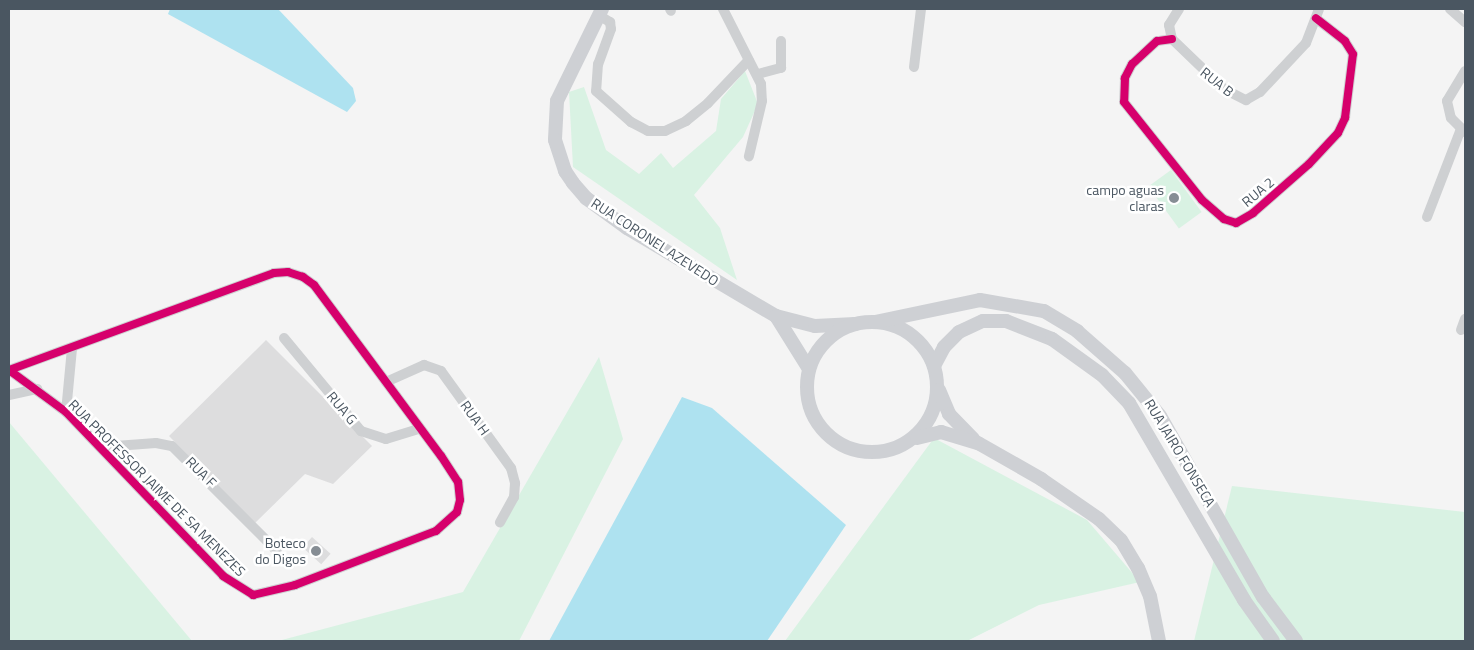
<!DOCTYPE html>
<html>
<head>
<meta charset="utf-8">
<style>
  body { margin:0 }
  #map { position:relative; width:1474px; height:650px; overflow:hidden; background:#f4f4f4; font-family:"Titillium Web",sans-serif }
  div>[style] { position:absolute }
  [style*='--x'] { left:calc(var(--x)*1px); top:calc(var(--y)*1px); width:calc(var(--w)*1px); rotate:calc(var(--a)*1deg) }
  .green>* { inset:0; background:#d9f2e3; transform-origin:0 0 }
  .water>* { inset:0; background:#aee2f0 }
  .building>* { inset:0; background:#ddddde; transform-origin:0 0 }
  .street>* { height:10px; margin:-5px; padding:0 5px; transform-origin:5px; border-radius:5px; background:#ced0d2 }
  .secondary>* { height:14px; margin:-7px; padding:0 7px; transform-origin:7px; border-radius:7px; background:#ced0d4 }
  .secondary>.ring { margin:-7px; padding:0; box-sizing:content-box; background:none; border:14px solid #ced0d4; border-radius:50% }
  .cycleway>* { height:8px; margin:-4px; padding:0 4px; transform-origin:4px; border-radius:4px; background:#d6006c }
  .dots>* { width:14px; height:14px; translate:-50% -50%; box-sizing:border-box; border:2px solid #fff; border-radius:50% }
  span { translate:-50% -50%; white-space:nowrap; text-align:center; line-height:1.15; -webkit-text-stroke:5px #fff; paint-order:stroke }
  .street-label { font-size:14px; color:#4a5661 }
  .poi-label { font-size:14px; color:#4a5661 }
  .right { translate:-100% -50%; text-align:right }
  .frame { position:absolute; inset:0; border:10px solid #4a5661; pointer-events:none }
</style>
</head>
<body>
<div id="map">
  <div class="green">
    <i style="clip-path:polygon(745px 71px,758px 104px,743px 137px,694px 195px,720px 228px,737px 280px,573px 167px,569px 92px,584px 87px,606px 150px,639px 174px,661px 153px,673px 168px,716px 131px,721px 99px)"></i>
    <i style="left:1171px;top:170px;width:52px;height:28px;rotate:54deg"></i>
    <i style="clip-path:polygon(599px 357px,623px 439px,519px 641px,278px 641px,463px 592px)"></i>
    <i style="clip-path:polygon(9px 422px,192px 641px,9px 641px)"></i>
    <i style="clip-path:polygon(934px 438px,1087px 520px,1140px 582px,1039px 605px,967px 641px,785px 641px)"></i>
    <i style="clip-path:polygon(1232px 486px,1465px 512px,1465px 641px,1194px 641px)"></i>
  </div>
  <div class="water">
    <i style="clip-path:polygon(170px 9px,278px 9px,353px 88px,356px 101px,347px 112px,168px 14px)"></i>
    <i style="clip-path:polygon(682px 397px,712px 408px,846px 525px,767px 641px,549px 641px)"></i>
  </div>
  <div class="building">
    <i style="clip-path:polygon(266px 340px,372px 446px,333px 484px,305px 474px,255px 523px,169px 436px)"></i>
    <i style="left:312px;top:537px;width:25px;height:14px;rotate:42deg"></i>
  </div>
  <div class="street">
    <i style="--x:670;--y:9;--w:2;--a:63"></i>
    <i style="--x:723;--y:9;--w:84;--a:63.1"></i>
    <i style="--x:761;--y:84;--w:17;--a:87"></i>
    <i style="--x:762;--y:101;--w:57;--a:103.3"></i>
    <i style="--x:1179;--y:9;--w:19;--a:122"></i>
    <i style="--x:1169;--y:25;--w:14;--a:78"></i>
    <i style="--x:1172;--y:39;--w:72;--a:43.9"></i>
    <i style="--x:1224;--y:89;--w:25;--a:27"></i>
    <i style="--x:1246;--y:100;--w:16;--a:-30"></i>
    <i style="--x:1260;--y:92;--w:67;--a:-46.8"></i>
    <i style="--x:1306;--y:43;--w:36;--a:-69"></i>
    <i style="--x:1450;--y:9;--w:20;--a:41"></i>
    <i style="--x:600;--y:16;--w:12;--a:31"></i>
    <i style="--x:610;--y:22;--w:7;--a:82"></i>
    <i style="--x:611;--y:29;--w:37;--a:110"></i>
    <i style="--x:598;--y:64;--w:27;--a:94"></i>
    <i style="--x:596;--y:91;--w:47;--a:41.5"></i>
    <i style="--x:631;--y:122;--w:19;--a:28"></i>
    <i style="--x:648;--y:131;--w:17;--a:0"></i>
    <i style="--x:665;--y:131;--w:23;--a:-25"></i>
    <i style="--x:686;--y:121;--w:28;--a:-39"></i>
    <i style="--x:708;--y:103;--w:59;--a:-46.4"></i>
    <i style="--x:1172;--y:39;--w:15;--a:172"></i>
    <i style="--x:1157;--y:41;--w:34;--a:137"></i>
    <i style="--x:1132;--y:64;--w:16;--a:117"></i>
    <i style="--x:1125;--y:78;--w:24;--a:92"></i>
    <i style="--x:1124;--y:102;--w:125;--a:51.5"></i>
    <i style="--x:1202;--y:200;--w:29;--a:41"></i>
    <i style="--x:1224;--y:219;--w:13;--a:18"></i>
    <i style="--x:1236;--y:223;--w:20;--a:-30"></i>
    <i style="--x:1253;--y:213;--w:74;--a:-41.2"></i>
    <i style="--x:1309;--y:164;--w:42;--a:-46.9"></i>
    <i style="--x:1338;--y:133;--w:17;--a:-65"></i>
    <i style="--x:1345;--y:118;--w:64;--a:-82.9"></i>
    <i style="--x:1353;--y:54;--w:15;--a:-122"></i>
    <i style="--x:1345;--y:41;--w:37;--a:-142"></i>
    <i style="--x:914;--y:67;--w:58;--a:-83.1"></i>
    <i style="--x:1465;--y:71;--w:35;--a:121"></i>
    <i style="--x:1447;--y:101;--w:17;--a:77"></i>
    <i style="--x:1451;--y:118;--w:20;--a:45"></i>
    <i style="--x:758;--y:74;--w:24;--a:-15"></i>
    <i style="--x:781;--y:68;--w:27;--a:-90"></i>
    <i style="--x:1427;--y:217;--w:94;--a:-68.9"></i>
    <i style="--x:1461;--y:330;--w:12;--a:-70"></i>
    <i style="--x:284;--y:338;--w:121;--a:50.4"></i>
    <i style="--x:361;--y:431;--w:26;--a:18"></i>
    <i style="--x:386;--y:439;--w:34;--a:-17"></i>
    <i style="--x:9;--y:370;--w:71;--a:36.4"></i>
    <i style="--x:66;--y:412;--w:227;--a:46.2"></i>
    <i style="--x:223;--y:576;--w:36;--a:32"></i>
    <i style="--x:253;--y:595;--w:43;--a:-13.4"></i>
    <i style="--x:295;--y:585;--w:151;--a:-21"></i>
    <i style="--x:436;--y:531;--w:28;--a:-42"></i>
    <i style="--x:457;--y:512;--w:12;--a:-76"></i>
    <i style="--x:460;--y:500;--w:18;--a:-96"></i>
    <i style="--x:458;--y:482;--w:31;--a:-123"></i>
    <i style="--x:441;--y:456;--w:213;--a:-126.6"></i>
    <i style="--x:314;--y:285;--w:14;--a:-144"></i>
    <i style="--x:303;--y:277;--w:16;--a:-162"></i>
    <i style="--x:288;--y:272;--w:14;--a:176"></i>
    <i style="--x:274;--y:273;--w:282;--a:159.9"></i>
    <i style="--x:386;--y:382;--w:42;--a:-24.1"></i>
    <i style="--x:424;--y:365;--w:18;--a:19"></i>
    <i style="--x:441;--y:371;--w:120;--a:54.2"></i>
    <i style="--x:511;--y:468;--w:16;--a:75"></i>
    <i style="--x:515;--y:483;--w:14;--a:94"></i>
    <i style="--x:514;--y:497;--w:29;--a:119"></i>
    <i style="--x:9;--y:395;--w:29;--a:-12"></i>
    <i style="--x:66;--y:412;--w:64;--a:-84.6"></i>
    <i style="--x:102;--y:447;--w:54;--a:-4.2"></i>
    <i style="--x:156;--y:443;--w:16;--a:11"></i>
    <i style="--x:172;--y:446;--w:148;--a:45"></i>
  </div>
  <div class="secondary">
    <i style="--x:602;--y:9;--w:102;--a:116.1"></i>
    <i style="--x:557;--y:101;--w:39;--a:93"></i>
    <i style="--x:555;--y:140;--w:33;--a:72"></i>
    <i style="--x:565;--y:171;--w:14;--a:56"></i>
    <i style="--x:573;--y:183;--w:20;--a:49"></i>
    <i style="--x:586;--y:198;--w:51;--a:36.2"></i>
    <i style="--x:627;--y:228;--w:173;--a:30.6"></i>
    <i style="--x:776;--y:316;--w:40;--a:14.4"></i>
    <i style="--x:815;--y:326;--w:40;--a:-2.9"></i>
    <i style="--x:776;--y:316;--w:62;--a:58.1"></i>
    <i class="ring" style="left:807px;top:322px;width:116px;height:116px"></i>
    <i style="--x:875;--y:322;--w:107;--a:-11.8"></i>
    <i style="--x:980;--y:300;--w:65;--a:9.8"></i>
    <i style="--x:1044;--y:311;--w:39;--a:31"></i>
    <i style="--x:1077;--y:331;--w:64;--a:41.2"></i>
    <i style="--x:1125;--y:373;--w:55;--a:50.9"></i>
    <i style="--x:1160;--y:416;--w:208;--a:60.4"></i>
    <i style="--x:1263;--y:597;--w:55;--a:53.1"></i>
    <i style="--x:934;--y:366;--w:21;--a:-62"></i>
    <i style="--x:944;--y:347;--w:21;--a:-45"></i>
    <i style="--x:959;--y:332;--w:26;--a:-25"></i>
    <i style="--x:983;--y:321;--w:23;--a:0"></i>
    <i style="--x:1006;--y:321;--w:49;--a:21.4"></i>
    <i style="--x:1052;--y:339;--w:62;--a:35.8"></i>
    <i style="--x:1102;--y:375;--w:39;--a:46"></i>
    <i style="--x:1129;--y:403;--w:228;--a:59.7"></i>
    <i style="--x:1244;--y:600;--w:50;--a:54.7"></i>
    <i style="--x:939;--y:390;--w:26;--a:67"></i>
    <i style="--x:949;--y:414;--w:35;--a:46"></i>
    <i style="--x:917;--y:438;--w:25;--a:-14"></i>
    <i style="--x:941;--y:432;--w:39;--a:17"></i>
    <i style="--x:978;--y:443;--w:73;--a:29.7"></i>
    <i style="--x:1041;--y:479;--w:70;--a:34.6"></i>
    <i style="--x:1099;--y:519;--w:30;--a:44"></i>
    <i style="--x:1121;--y:540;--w:33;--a:59"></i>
    <i style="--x:1138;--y:568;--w:30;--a:67"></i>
    <i style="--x:1150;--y:596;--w:46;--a:78.7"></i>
  </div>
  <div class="cycleway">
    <i style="--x:1172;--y:39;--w:15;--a:172"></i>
    <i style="--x:1157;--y:41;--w:34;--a:137"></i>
    <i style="--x:1132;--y:64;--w:16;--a:117"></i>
    <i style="--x:1125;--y:78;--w:24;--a:92"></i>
    <i style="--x:1124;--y:102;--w:125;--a:51.5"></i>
    <i style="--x:1202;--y:200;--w:29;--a:41"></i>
    <i style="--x:1224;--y:219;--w:13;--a:18"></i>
    <i style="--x:1236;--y:223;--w:20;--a:-30"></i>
    <i style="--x:1253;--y:213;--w:74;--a:-41.2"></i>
    <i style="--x:1309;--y:164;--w:42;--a:-46.9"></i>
    <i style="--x:1338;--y:133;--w:17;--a:-65"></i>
    <i style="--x:1345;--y:118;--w:64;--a:-82.9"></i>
    <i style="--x:1353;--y:54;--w:15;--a:-122"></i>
    <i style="--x:1345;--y:41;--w:37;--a:-142"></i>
    <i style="--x:9;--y:370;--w:71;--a:36.4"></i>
    <i style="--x:66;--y:412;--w:227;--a:46.2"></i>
    <i style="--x:223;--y:576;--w:36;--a:32"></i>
    <i style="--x:253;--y:595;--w:43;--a:-13.4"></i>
    <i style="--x:295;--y:585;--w:151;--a:-21"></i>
    <i style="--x:436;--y:531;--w:28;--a:-42"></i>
    <i style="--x:457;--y:512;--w:12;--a:-76"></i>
    <i style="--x:460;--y:500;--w:18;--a:-96"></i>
    <i style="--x:458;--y:482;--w:31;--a:-123"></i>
    <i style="--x:441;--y:456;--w:213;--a:-126.6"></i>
    <i style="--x:314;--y:285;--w:14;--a:-144"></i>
    <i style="--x:303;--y:277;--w:16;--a:-162"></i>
    <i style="--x:288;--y:272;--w:14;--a:176"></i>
    <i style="--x:274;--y:273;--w:282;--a:159.9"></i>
  </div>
  <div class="dots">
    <i style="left:1174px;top:198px;background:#868d94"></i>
    <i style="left:316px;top:551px;background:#868d94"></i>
  </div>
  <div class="street-label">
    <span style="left:1217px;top:82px;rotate:38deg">RUA B</span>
    <span style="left:1258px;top:192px;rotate:-40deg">RUA 2</span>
    <span style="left:655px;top:242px;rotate:33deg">RUA CORONEL AZEVEDO</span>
    <span style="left:342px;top:408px;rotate:50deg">RUA G</span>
    <span style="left:475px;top:418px;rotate:54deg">RUA H</span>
    <span style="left:1180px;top:453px;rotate:59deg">RUA JAIRO FONSECA</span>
    <span style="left:201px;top:472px;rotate:45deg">RUA F</span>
    <span style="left:157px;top:488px;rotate:45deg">RUA PROFESSOR JAIME DE SA MENEZES</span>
  </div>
  <div class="poi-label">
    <span class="right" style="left:1164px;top:198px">campo aguas<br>claras</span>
    <span class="right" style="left:306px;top:551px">Boteco<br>do Digos</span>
  </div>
  <div class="frame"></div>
</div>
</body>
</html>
